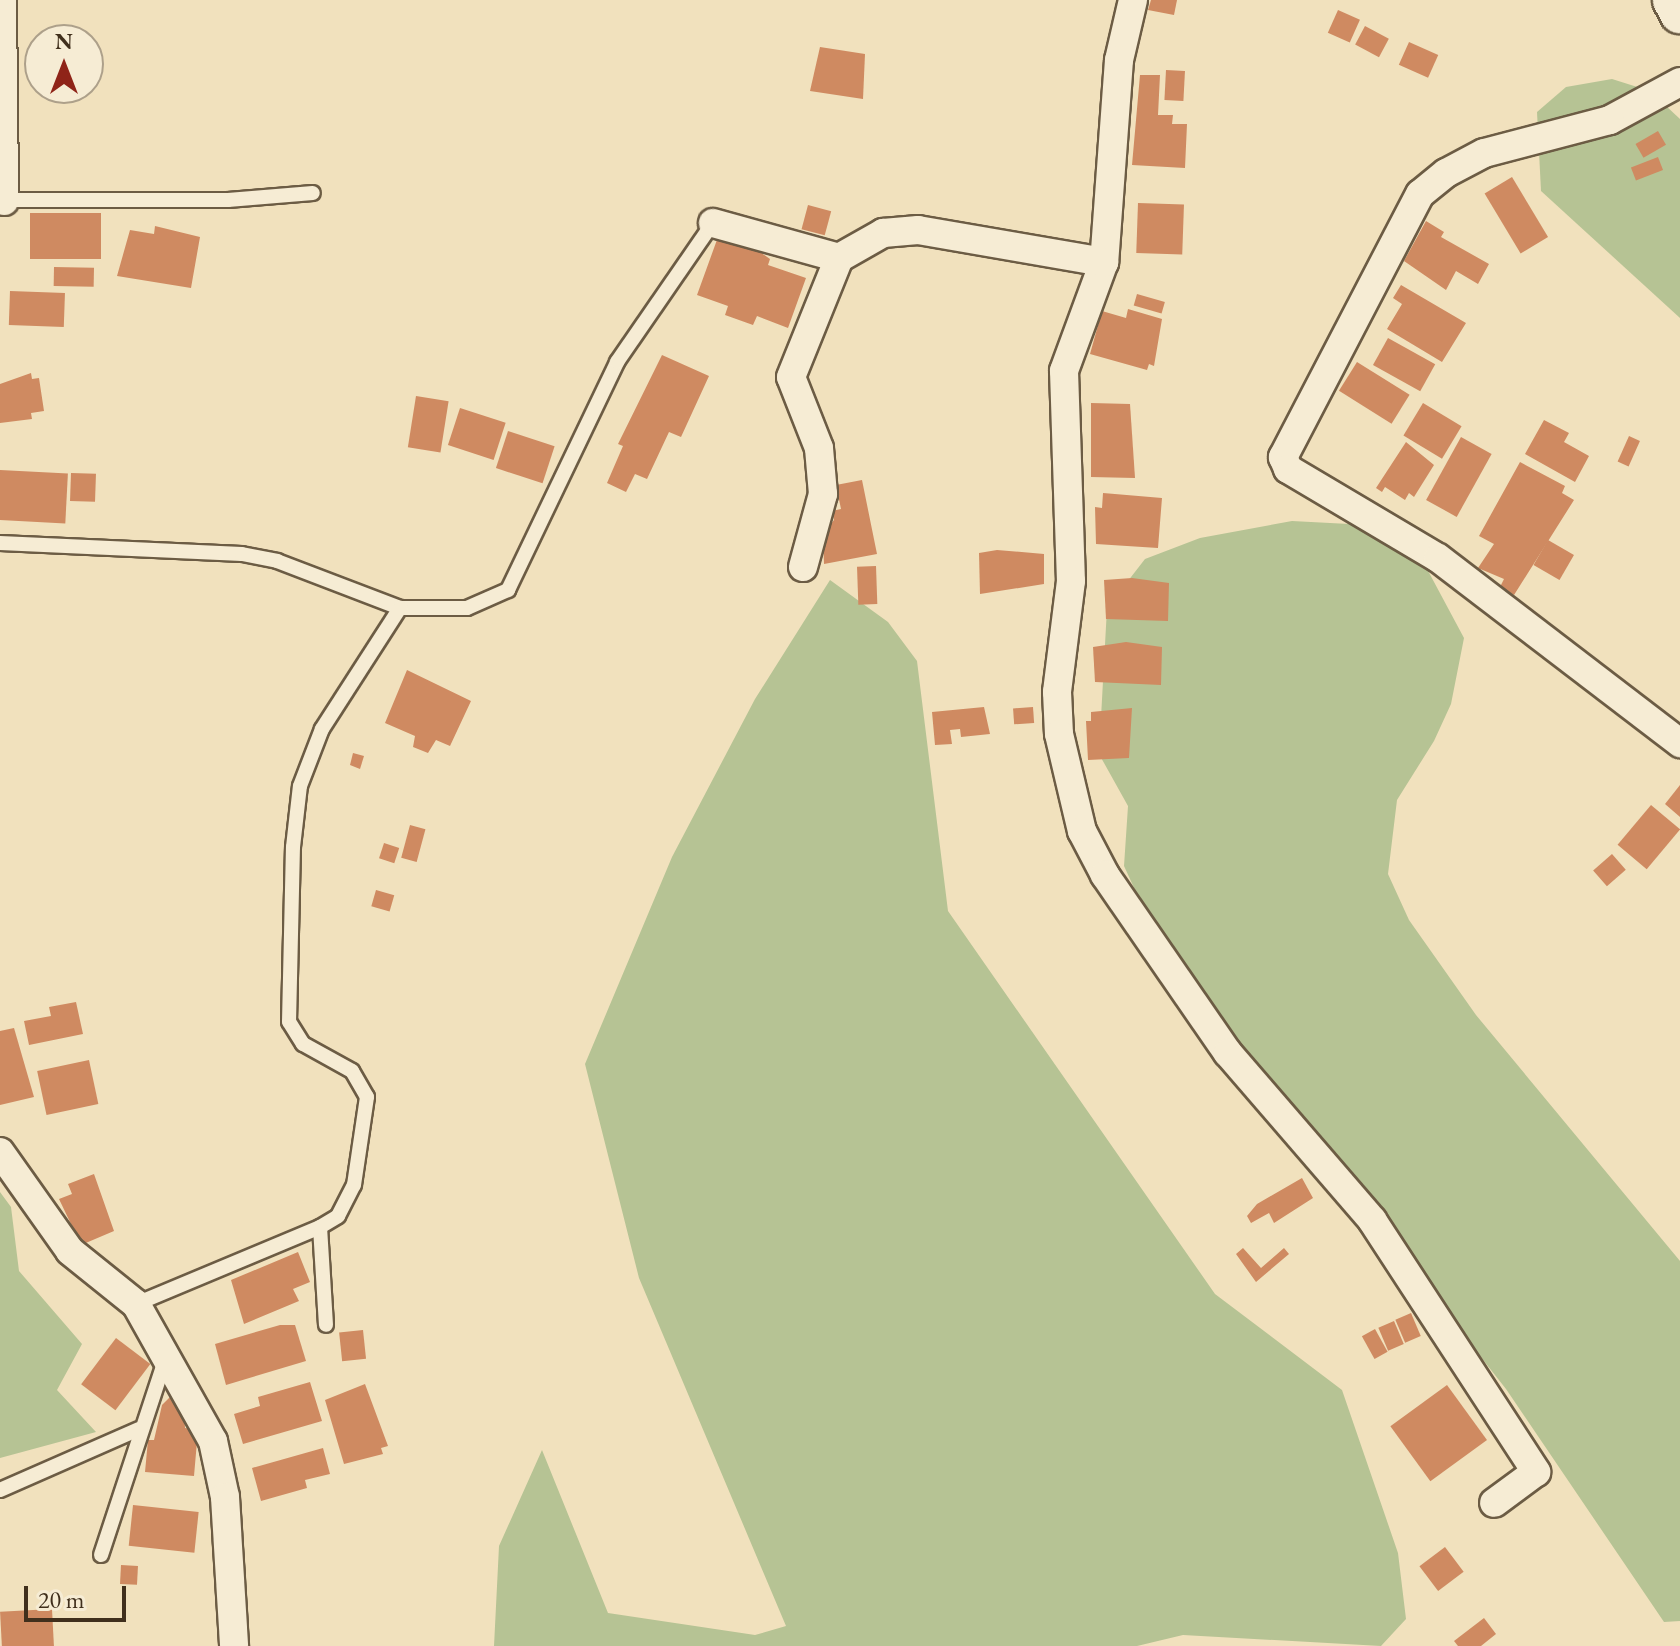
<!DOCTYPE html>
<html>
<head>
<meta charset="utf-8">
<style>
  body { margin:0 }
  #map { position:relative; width:1680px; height:1646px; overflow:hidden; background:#f1e1bd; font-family:"EB Garamond",serif }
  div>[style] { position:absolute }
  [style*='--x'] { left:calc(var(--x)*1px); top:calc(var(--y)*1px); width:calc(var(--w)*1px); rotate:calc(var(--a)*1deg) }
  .green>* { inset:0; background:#b6c394 }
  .building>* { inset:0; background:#cf8a61; transform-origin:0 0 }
  .roads { filter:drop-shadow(2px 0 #6c5c44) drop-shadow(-2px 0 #6c5c44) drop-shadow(0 2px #6c5c44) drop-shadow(0 -2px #6c5c44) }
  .lane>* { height:14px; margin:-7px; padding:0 7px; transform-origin:7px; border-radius:7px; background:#f6ecd4 }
  .street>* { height:28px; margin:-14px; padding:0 14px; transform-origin:14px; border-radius:14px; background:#f6ecd4 }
  .secondary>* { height:40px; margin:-20px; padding:0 20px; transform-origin:20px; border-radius:20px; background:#f6ecd4 }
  span { translate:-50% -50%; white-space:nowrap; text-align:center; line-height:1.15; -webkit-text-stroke:7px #f6ecd4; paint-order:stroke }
  .north { position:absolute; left:24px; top:24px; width:80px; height:80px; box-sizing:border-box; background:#f6ecd4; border:2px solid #ada08a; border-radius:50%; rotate:0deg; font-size:22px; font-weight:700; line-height:32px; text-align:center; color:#402f1c }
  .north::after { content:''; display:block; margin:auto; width:28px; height:36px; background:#8f2418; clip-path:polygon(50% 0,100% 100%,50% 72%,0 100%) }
  .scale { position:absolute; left:24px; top:1586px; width:102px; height:36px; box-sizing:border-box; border:4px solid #402f1c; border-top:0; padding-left:10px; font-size:24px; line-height:28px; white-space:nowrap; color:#402f1c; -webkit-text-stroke:6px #f6ecd4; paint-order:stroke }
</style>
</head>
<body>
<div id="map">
  <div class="green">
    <i style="clip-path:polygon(1612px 79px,1650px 91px,1680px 119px,1680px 318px,1541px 191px,1537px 112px,1566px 87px)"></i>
    <i style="clip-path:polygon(1292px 521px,1368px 525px,1426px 567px,1464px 638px,1451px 704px,1434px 741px,1397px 800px,1388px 874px,1409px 920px,1476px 1015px,1680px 1261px,1680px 1621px,1664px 1622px,1506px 1389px,1166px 957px,1124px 866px,1128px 806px,1099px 754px,1107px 608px,1145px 559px,1200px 538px)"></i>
    <i style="clip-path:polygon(830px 580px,888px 622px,917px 661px,948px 911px,1215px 1294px,1342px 1390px,1398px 1553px,1406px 1619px,1381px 1646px,1183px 1635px,1137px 1646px,494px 1646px,499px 1546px,542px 1450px,608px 1613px,755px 1635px,786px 1626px,639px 1278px,585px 1064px,672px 857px,755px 699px)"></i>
    <i style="clip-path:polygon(0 1192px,11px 1207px,19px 1271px,82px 1344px,57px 1390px,96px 1432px,0 1458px)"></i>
  </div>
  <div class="building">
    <i style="clip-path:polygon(1151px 0,1177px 0,1174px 15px,1148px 10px)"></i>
    <i style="left:1338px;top:10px;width:24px;height:25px;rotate:24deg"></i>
    <i style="left:1365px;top:26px;width:27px;height:21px;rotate:28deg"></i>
    <i style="left:1409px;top:42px;width:32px;height:25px;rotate:24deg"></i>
    <i style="clip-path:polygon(820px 47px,865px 54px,863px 99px,810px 91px)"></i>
    <i style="left:1166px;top:70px;width:19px;height:30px;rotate:3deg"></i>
    <i style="clip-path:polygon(1140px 75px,1160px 75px,1158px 115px,1173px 115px,1172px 124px,1187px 124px,1185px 168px,1132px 165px)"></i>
    <i style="left:1658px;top:131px;width:16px;height:26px;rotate:60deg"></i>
    <i style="left:1658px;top:157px;width:14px;height:29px;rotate:69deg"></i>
    <i style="left:1512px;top:177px;width:70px;height:32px;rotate:59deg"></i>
    <i style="left:1138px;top:203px;width:46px;height:50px;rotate:2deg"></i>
    <i style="left:808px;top:205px;width:24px;height:25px;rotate:15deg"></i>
    <i style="left:101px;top:213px;width:46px;height:71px;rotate:90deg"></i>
    <i style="clip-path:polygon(1426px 221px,1444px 232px,1441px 237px,1489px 264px,1478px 284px,1456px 271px,1446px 290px,1404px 261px)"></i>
    <i style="clip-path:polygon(155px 226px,200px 237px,191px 288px,117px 276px,130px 230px,154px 234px)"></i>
    <i style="clip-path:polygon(718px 237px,760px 252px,770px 259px,768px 265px,806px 278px,788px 328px,757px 316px,753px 325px,725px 315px,728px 306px,697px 295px)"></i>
    <i style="left:54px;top:267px;width:40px;height:19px;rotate:1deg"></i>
    <i style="clip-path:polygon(1401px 285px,1466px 323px,1442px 362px,1387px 329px,1402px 304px,1393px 298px)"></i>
    <i style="left:10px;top:291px;width:55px;height:34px;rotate:2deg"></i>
    <i style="left:1137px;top:294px;width:29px;height:12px;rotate:16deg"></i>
    <i style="clip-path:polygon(1128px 309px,1162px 319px,1154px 366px,1149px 364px,1147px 370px,1090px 354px,1102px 311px,1126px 318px)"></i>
    <i style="left:1388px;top:338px;width:54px;height:31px;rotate:29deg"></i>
    <i style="clip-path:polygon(662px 355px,709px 376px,681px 437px,669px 432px,647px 479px,635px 474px,626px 492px,607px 483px,623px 446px,618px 444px)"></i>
    <i style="left:1357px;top:362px;width:62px;height:34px;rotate:32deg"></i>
    <i style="clip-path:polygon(31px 373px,32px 379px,39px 378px,44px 411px,31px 413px,32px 419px,0 423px,0 384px)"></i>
    <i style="left:416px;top:396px;width:33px;height:52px;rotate:9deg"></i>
    <i style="clip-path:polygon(1091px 403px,1130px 404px,1135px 478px,1091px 477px)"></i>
    <i style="left:1423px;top:403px;width:45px;height:38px;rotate:31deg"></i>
    <i style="left:460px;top:408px;width:48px;height:39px;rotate:18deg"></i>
    <i style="clip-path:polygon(1544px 420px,1569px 433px,1564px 442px,1589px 456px,1575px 482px,1525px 454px)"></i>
    <i style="left:508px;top:431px;width:49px;height:39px;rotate:18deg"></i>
    <i style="left:1629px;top:436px;width:12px;height:28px;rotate:24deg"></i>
    <i style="left:1461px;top:437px;width:35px;height:72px;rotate:29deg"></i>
    <i style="clip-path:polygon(1406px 442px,1434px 465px,1414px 497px,1409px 493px,1405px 500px,1385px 487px,1382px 492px,1376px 488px)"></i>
    <i style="clip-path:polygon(1520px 462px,1565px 486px,1562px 493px,1574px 500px,1514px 595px,1500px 587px,1504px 579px,1478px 568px,1494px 544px,1479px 536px)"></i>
    <i style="left:0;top:470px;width:68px;height:50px;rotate:3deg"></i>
    <i style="left:71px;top:473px;width:25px;height:28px;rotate:2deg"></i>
    <i style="clip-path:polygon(862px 480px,877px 554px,824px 564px,823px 534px,834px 520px,832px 511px,841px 509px,836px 485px)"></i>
    <i style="clip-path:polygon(1103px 493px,1162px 498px,1158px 548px,1096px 544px,1095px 507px,1102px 508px)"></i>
    <i style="left:1548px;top:540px;width:30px;height:29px;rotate:30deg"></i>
    <i style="clip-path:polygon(997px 550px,1044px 554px,1044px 584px,980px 594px,979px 553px)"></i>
    <i style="left:876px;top:566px;width:38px;height:19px;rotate:88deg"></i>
    <i style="clip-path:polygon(1132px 578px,1169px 583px,1168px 621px,1106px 619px,1104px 580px)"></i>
    <i style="clip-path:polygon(1126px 642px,1162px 647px,1161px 685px,1095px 682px,1093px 647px)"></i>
    <i style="clip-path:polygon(407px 670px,471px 701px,450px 746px,436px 740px,428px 753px,413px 747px,415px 736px,385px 723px)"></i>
    <i style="clip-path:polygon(984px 707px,990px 734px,961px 737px,960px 729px,950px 730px,952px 744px,935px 745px,932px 712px)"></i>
    <i style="left:1033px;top:707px;width:16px;height:20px;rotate:86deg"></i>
    <i style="clip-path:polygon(1132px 708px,1129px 758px,1088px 760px,1086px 721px,1091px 721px,1091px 712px)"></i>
    <i style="clip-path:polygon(353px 753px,364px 756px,360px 769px,350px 765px)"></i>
    <i style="clip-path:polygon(1680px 785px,1680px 817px,1665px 804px)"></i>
    <i style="left:1651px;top:805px;width:38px;height:52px;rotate:40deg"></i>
    <i style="left:410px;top:825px;width:16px;height:34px;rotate:15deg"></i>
    <i style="left:384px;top:843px;width:16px;height:16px;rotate:18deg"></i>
    <i style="left:1612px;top:854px;width:21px;height:25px;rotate:49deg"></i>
    <i style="left:376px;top:890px;width:19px;height:17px;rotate:16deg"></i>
    <i style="clip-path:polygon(76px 1002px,83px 1034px,29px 1045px,24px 1021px,51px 1016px,49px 1007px)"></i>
    <i style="clip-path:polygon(14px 1028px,34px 1097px,0 1105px,0 1031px)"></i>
    <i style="left:89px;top:1060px;width:45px;height:53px;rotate:78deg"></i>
    <i style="clip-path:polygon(94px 1174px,114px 1231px,81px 1245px,59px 1199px,72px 1194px,68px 1184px)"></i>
    <i style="clip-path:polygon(1302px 1178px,1313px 1198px,1274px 1223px,1269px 1213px,1251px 1223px,1247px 1216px,1257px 1204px)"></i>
    <i style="clip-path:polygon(1243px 1248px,1261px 1268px,1284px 1248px,1289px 1254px,1256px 1282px,1236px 1254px)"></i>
    <i style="clip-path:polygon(298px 1252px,310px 1282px,293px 1289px,299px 1301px,244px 1324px,231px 1280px)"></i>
    <i style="left:1411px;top:1313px;width:25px;height:17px;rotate:67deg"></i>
    <i style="left:1394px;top:1321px;width:25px;height:17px;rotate:67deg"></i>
    <i style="clip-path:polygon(280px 1325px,295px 1325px,306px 1361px,226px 1385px,215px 1344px)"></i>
    <i style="left:1375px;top:1329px;width:26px;height:15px;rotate:61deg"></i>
    <i style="left:363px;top:1330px;width:29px;height:24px;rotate:84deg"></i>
    <i style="left:116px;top:1338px;width:43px;height:58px;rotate:37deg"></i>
    <i style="clip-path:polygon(310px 1382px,322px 1421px,243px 1444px,234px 1414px,260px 1406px,258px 1397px)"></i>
    <i style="clip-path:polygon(365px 1384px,388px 1446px,381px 1448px,383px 1454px,344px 1464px,325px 1400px)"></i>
    <i style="left:1447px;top:1385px;width:68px;height:70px;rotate:54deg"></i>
    <i style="clip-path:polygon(170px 1397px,184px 1406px,185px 1428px,198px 1430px,194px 1476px,145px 1472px,148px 1440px,154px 1440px,162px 1405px)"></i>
    <i style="clip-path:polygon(323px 1448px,330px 1474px,305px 1480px,307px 1488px,261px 1501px,252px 1468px)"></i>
    <i style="left:133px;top:1505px;width:66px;height:41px;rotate:6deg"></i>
    <i style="left:1445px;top:1547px;width:31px;height:32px;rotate:53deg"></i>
    <i style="left:121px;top:1565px;width:17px;height:19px;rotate:3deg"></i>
    <i style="left:52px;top:1609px;width:37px;height:52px;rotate:87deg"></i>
    <i style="clip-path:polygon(1484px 1618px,1496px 1634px,1481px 1646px,1458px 1646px,1454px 1641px)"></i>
  </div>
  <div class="roads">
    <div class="lane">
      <i style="--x:0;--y:200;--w:228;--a:0"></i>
      <i style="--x:228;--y:200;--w:85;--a:-4.7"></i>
      <i style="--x:0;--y:543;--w:242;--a:2.6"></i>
      <i style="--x:242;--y:554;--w:36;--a:11"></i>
      <i style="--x:277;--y:561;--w:132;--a:20.9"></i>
      <i style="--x:400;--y:608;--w:67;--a:0"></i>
      <i style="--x:467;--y:608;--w:45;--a:-23.7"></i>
      <i style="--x:508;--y:590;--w:253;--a:-64.4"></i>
      <i style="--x:617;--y:362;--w:169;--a:-55.4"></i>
      <i style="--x:320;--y:1227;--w:98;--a:86.5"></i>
      <i style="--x:136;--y:1304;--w:199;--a:-22.7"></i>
      <i style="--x:320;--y:1227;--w:21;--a:-31"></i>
      <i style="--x:338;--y:1216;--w:35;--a:-63"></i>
      <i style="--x:354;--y:1185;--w:89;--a:-81.6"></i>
      <i style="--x:367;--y:1097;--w:30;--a:-120"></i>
      <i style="--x:352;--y:1071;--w:56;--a:-151.1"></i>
      <i style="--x:303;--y:1044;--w:26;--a:-122"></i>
      <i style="--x:289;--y:1022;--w:175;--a:-88.7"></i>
      <i style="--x:293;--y:847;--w:61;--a:-83.5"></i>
      <i style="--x:300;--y:786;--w:61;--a:-68.9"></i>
      <i style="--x:322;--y:729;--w:144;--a:-57.2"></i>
      <i style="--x:0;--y:1490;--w:152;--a:-23.7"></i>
      <i style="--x:101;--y:1555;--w:205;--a:-71.8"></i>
    </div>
    <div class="street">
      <i style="--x:2;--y:0;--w:201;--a:89.4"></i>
      <i style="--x:1133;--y:0;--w:62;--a:103.1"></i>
      <i style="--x:1119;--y:60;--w:203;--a:94.2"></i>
      <i style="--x:1104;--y:262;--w:116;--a:110.2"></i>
      <i style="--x:1064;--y:371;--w:210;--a:88.1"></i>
      <i style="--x:1071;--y:581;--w:112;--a:97.2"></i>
      <i style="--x:1057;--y:692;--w:42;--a:87.3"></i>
      <i style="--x:1059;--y:734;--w:100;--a:76.7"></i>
      <i style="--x:1082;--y:831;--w:50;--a:62.4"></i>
      <i style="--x:1105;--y:875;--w:216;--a:55.4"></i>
      <i style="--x:1228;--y:1053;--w:221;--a:49.2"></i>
      <i style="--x:1372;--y:1220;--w:301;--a:56.9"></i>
      <i style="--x:1536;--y:1472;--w:52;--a:143.6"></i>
      <i style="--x:1680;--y:82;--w:80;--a:151.5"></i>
      <i style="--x:1610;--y:120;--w:130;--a:165.3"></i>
      <i style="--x:1484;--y:153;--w:43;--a:152.2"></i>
      <i style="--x:1446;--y:173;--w:33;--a:141"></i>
      <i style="--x:1420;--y:194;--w:297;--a:117.5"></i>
      <i style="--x:1283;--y:457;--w:13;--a:67"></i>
      <i style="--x:1288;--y:469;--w:174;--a:30.7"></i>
      <i style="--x:1438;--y:558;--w:305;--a:37.4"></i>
      <i style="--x:713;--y:223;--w:131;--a:15.5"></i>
      <i style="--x:803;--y:567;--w:76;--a:-74.7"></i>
      <i style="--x:823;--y:494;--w:46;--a:-95"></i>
      <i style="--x:819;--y:448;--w:76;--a:-111.5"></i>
      <i style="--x:791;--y:377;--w:128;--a:-68"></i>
      <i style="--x:839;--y:258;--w:51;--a:-29.6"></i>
      <i style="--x:883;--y:233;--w:35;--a:-5"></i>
      <i style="--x:918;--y:230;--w:189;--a:9.8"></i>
      <i style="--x:0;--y:1152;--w:121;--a:54.7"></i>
      <i style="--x:70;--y:1251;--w:85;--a:38.8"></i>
      <i style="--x:136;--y:1304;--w:157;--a:60.7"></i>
      <i style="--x:213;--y:1441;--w:57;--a:77.9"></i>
      <i style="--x:225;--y:1497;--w:149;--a:86.5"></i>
    </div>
    <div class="secondary">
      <i style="--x:1673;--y:0;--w:15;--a:62"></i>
    </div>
  </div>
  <div class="north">N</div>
  <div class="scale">20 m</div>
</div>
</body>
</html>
